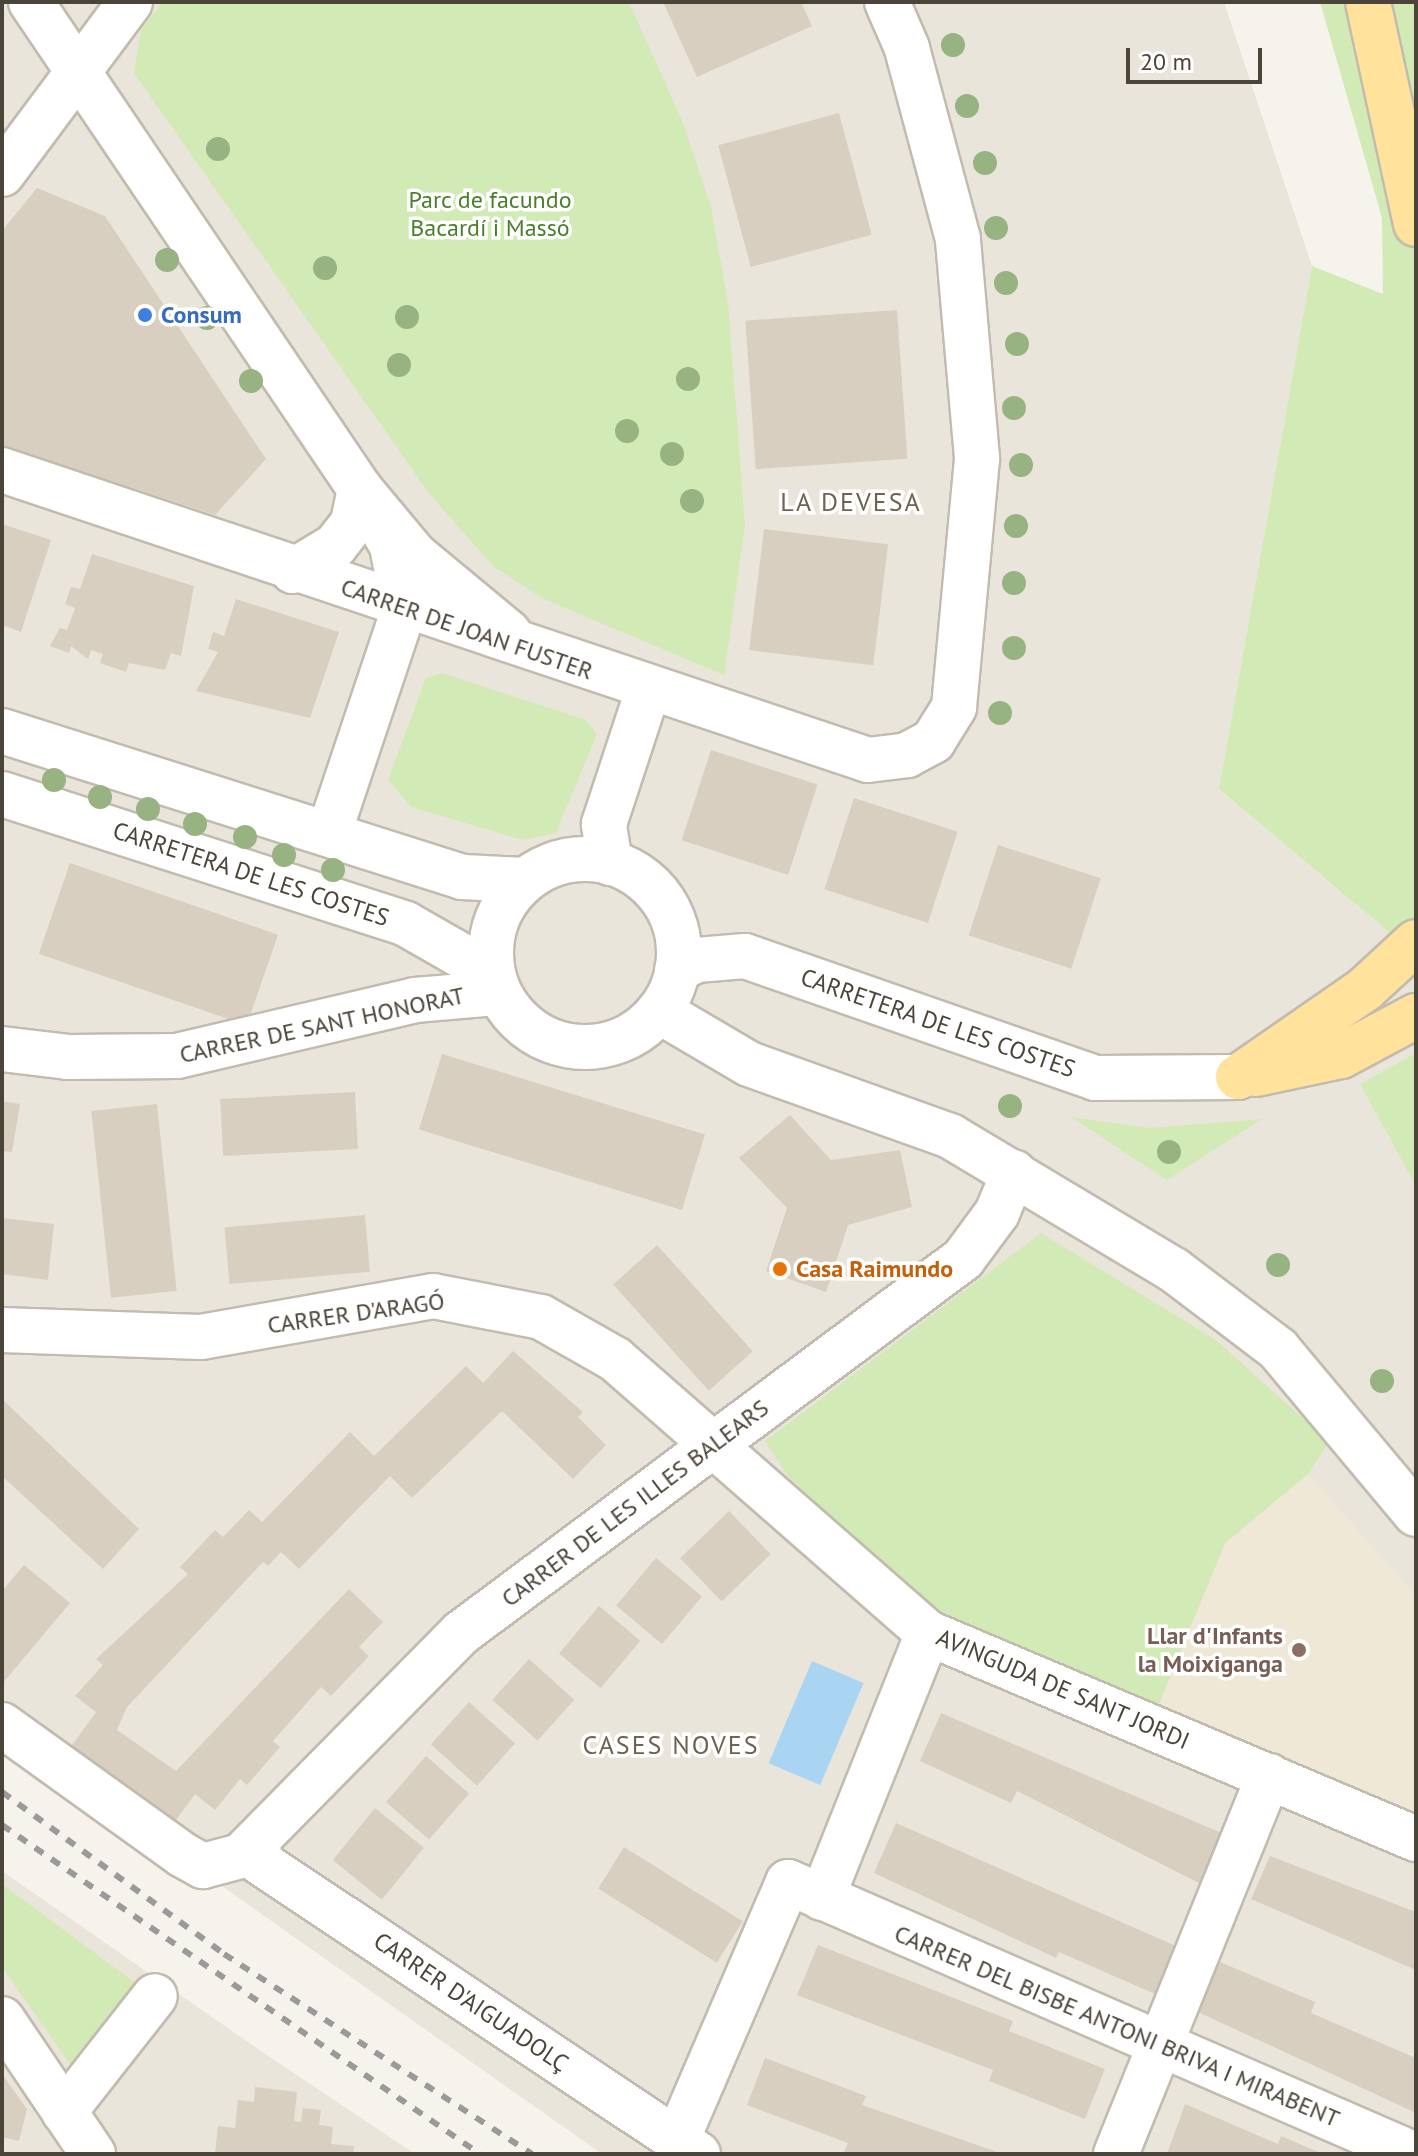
<!DOCTYPE html>
<html>
<head>
<meta charset="utf-8">
<style>
  body { margin:0 }
  #map { position:relative; width:1418px; height:2156px; overflow:hidden; background:#f6f3ec; font-family:"PT Sans",sans-serif }
  div>[style] { position:absolute }
  [style*='--x'] { left:calc(var(--x)*1px); top:calc(var(--y)*1px); width:calc(var(--w)*1px); rotate:calc(var(--a)*1deg) }
  .residential>* { inset:0; background:#eae5da }
  .education>* { inset:0; background:#efe8d6 }
  .green>* { inset:0; background:#d2eab5 }
  .water>* { inset:0; background:#a9d4f2; transform-origin:0 0 }
  .building>* { inset:0; background:#d8cfc1; transform-origin:0 0 }
  .roads { filter:drop-shadow(2px 0 #c2bbae) drop-shadow(-2px 0 #c2bbae) drop-shadow(0 2px #c2bbae) drop-shadow(0 -2px #c2bbae) }
  .minor>* { height:44px; margin:-22px; padding:0 22px; transform-origin:22px; border-radius:22px; background:#fff }
  .minor>.ring { margin:-22px; padding:0; box-sizing:content-box; background:none; border:44px solid #fff; border-radius:50% }
  .major>* { height:44px; margin:-22px; padding:0 22px; transform-origin:22px; border-radius:22px; background:#ffe39c }
  .rail>* { height:6px; margin-top:-3px; transform-origin:0; background:repeating-linear-gradient(90deg,#9a9a9a 0 10px,transparent 0 20px) }
  .trees>* { width:24px; height:24px; margin:-12px; border-radius:50%; background:#97b381 }
  .dots>* { width:22px; height:22px; translate:-50% -50%; box-sizing:border-box; border:4px solid #fff; border-radius:50% }
  span { translate:-50% -50%; white-space:nowrap; text-align:center; line-height:1.15; -webkit-text-stroke:7px #fff; paint-order:stroke }
  .park-label { font-size:24px; color:#4a7f2a }
  .shop-label { font-size:24px; color:#366cbe; font-weight:700 }
  .left { translate:0 -50%; text-align:left }
  .street-label { font-size:24px; color:#4b4439 }
  .food-label { font-size:24px; color:#c56008; font-weight:700 }
  .education-label { font-size:24px; color:#785e54; font-weight:700 }
  .right { translate:-100% -50%; text-align:right }
  .neighbourhood-label { font-size:26px; color:#6e6250; letter-spacing:2px }
  .frame { position:absolute; inset:0; border:4px solid #4b4439; pointer-events:none }
  .scale { position:absolute; left:1126px; top:48px; width:136px; height:36px; box-sizing:border-box; border:4px solid #4b4439; border-top:0; padding-left:10px; font-size:24px; line-height:28px; white-space:nowrap; color:#4b4439; -webkit-text-stroke:6px #fff; paint-order:stroke }
</style>
</head>
<body>
<div id="map">
  <div class="residential">
    <i style="clip-path:polygon(2px 2px,1224px 2px,1312px 266px,1219px 789px,1416px 955px,1416px 2154px,602px 2154px,2px 1731px)"></i>
    <i style="clip-path:polygon(2px 1871px,258px 2049px,415px 2154px,2px 2154px)"></i>
  </div>
  <div class="education">
    <i style="clip-path:polygon(1308px 1474px,1416px 1596px,1416px 1812px,1159px 1704px,1225px 1543px)"></i>
  </div>
  <div class="green">
    <i style="clip-path:polygon(163px 2px,629px 2px,683px 123px,711px 207px,728px 303px,745px 526px,724px 675px,544px 599px,494px 567px,431px 496px,134px 73px,141px 30px)"></i>
    <i style="clip-path:polygon(1320px 2px,1416px 2px,1416px 955px,1219px 789px,1312px 266px,1383px 294px,1382px 218px)"></i>
    <i style="clip-path:polygon(442px 673px,586px 720px,597px 734px,556px 833px,523px 840px,411px 807px,388px 780px,426px 678px)"></i>
    <i style="clip-path:polygon(1416px 1053px,1416px 1186px,1360px 1084px)"></i>
    <i style="clip-path:polygon(1071px 1117px,1150px 1128px,1262px 1119px,1167px 1180px)"></i>
    <i style="clip-path:polygon(1041px 1233px,1216px 1340px,1329px 1442px,1308px 1474px,1225px 1543px,1159px 1704px,933px 1614px,788px 1476px,765px 1441px)"></i>
    <i style="clip-path:polygon(2px 1884px,138px 1985px,77px 2074px,2px 1967px)"></i>
  </div>
  <div class="water">
    <i style="left:812px;top:1661px;width:56px;height:111px;rotate:23deg"></i>
  </div>
  <div class="building">
    <i style="clip-path:polygon(663px 2px,801px 2px,812px 26px,697px 77px)"></i>
    <i style="left:839px;top:113px;width:126px;height:125px;rotate:75deg"></i>
    <i style="clip-path:polygon(37px 188px,105px 216px,266px 459px,215px 515px,2px 445px,2px 231px)"></i>
    <i style="left:897px;top:310px;width:149px;height:152px;rotate:86deg"></i>
    <i style="clip-path:polygon(2px 524px,51px 540px,21px 632px,2px 625px)"></i>
    <i style="left:764px;top:529px;width:125px;height:122px;rotate:7deg"></i>
    <i style="clip-path:polygon(92px 554px,194px 586px,181px 656px,171px 653px,165px 670px,129px 663px,126px 672px,100px 663px,103px 654px,91px 650px,88px 659px,71px 646px,69px 653px,50px 646px,60px 628px,67px 630px,75px 608px,65px 604px,71px 587px,80px 589px)"></i>
    <i style="clip-path:polygon(236px 599px,339px 632px,310px 718px,196px 691px,218px 652px,208px 649px,213px 632px,224px 636px)"></i>
    <i style="left:711px;top:750px;width:112px;height:95px;rotate:18deg"></i>
    <i style="left:854px;top:798px;width:109px;height:96px;rotate:18deg"></i>
    <i style="left:998px;top:845px;width:108px;height:95px;rotate:18deg"></i>
    <i style="left:70px;top:863px;width:220px;height:96px;rotate:19deg"></i>
    <i style="left:442px;top:1054px;width:275px;height:79px;rotate:17deg"></i>
    <i style="left:355px;top:1092px;width:57px;height:135px;rotate:87deg"></i>
    <i style="clip-path:polygon(2px 1101px,20px 1104px,12px 1152px,2px 1151px)"></i>
    <i style="left:157px;top:1104px;width:188px;height:66px;rotate:84deg"></i>
    <i style="clip-path:polygon(790px 1115px,831px 1160px,900px 1150px,912px 1207px,848px 1225px,826px 1292px,766px 1271px,787px 1208px,739px 1158px)"></i>
    <i style="left:365px;top:1215px;width:57px;height:141px;rotate:85deg"></i>
    <i style="clip-path:polygon(2px 1218px,54px 1224px,48px 1280px,2px 1274px)"></i>
    <i style="left:657px;top:1245px;width:143px;height:59px;rotate:48deg"></i>
    <i style="clip-path:polygon(513px 1351px,583px 1412px,578px 1417px,606px 1445px,573px 1479px,502px 1411px,412px 1498px,390px 1476px,299px 1569px,281px 1552px,268px 1566px,263px 1562px,127px 1707px,117px 1730px,176px 1771px,349px 1589px,383px 1622px,359px 1647px,369px 1656px,331px 1696px,321px 1687px,273px 1741px,280px 1747px,247px 1785px,240px 1779px,215px 1810px,195px 1794px,171px 1827px,67px 1752px,96px 1712px,75px 1696px,103px 1665px,96px 1659px,188px 1574px,180px 1567px,215px 1530px,223px 1537px,249px 1510px,262px 1522px,350px 1432px,374px 1456px,466px 1366px,483px 1383px)"></i>
    <i style="clip-path:polygon(2px 1399px,139px 1529px,103px 1569px,2px 1476px)"></i>
    <i style="left:729px;top:1511px;width:60px;height:68px;rotate:46deg"></i>
    <i style="left:656px;top:1558px;width:60px;height:62px;rotate:40deg"></i>
    <i style="clip-path:polygon(24px 1565px,70px 1603px,2px 1684px,2px 1591px)"></i>
    <i style="left:599px;top:1606px;width:54px;height:62px;rotate:40deg"></i>
    <i style="left:529px;top:1659px;width:61px;height:55px;rotate:42deg"></i>
    <i style="left:469px;top:1702px;width:62px;height:57px;rotate:42deg"></i>
    <i style="clip-path:polygon(941px 1713px,1224px 1834px,1201px 1884px,1017px 1791px,1011px 1803px,920px 1761px)"></i>
    <i style="left:426px;top:1756px;width:57px;height:61px;rotate:41deg"></i>
    <i style="left:375px;top:1808px;width:63px;height:67px;rotate:39deg"></i>
    <i style="clip-path:polygon(896px 1823px,1176px 1946px,1155px 1994px,1059px 1952px,1056px 1958px,874px 1873px)"></i>
    <i style="left:624px;top:1847px;width:140px;height:49px;rotate:32deg"></i>
    <i style="clip-path:polygon(1270px 1856px,1416px 1912px,1416px 1970px,1251px 1899px)"></i>
    <i style="clip-path:polygon(818px 1945px,1013px 2021px,1009px 2031px,1105px 2069px,1085px 2119px,989px 2081px,993px 2070px,797px 1995px)"></i>
    <i style="clip-path:polygon(1220px 1962px,1315px 2002px,1311px 2013px,1416px 2058px,1416px 2113px,1198px 2012px)"></i>
    <i style="clip-path:polygon(765px 2058px,866px 2096px,862px 2105px,1003px 2154px,844px 2152px,848px 2143px,747px 2105px)"></i>
    <i style="clip-path:polygon(2px 2074px,27px 2109px,19px 2141px,2px 2137px)"></i>
    <i style="clip-path:polygon(255px 2087px,297px 2092px,294px 2121px,301px 2122px,303px 2108px,321px 2110px,319px 2125px,333px 2127px,331px 2144px,354px 2146px,353px 2154px,215px 2154px,218px 2126px,235px 2128px,238px 2100px,254px 2102px)"></i>
    <i style="clip-path:polygon(1185px 2104px,1278px 2144px,1281px 2136px,1323px 2154px,1167px 2154px)"></i>
  </div>
  <div class="roads">
    <div class="minor">
      <i style="--x:31;--y:2;--w:588;--a:55.96"></i>
      <i style="--x:360;--y:489;--w:35;--a:102"></i>
      <i style="--x:353;--y:523;--w:29;--a:128"></i>
      <i style="--x:335;--y:546;--w:49;--a:149.2"></i>
      <i style="--x:2;--y:174;--w:214;--a:-53.3"></i>
      <i style="--x:2;--y:470;--w:913;--a:18.51"></i>
      <i style="--x:868;--y:760;--w:39;--a:-7"></i>
      <i style="--x:907;--y:755;--w:30;--a:-28"></i>
      <i style="--x:933;--y:741;--w:40;--a:-58"></i>
      <i style="--x:954;--y:707;--w:250;--a:-84.7"></i>
      <i style="--x:977;--y:458;--w:220;--a:-95"></i>
      <i style="--x:958;--y:239;--w:198;--a:-105"></i>
      <i style="--x:907;--y:48;--w:50;--a:-113.5"></i>
      <i style="--x:2;--y:731;--w:483;--a:17.6"></i>
      <i style="--x:462;--y:877;--w:63;--a:2.7"></i>
      <i style="--x:2;--y:794;--w:424;--a:17.8"></i>
      <i style="--x:406;--y:924;--w:99;--a:29.7"></i>
      <i style="--x:329;--y:833;--w:236;--a:-71.5"></i>
      <i style="--x:404;--y:609;--w:64;--a:-100.8"></i>
      <i style="--x:392;--y:546;--w:65;--a:-119.3"></i>
      <i style="--x:360;--y:489;--w:86;--a:50.2"></i>
      <i style="--x:415;--y:555;--w:122;--a:39.7"></i>
      <i class="ring" style="left:491px;top:859px;width:144px;height:144px"></i>
      <i style="--x:610;--y:863;--w:39;--a:-99"></i>
      <i style="--x:604;--y:824;--w:141;--a:-71.8"></i>
      <i style="--x:677;--y:970;--w:22;--a:-27"></i>
      <i style="--x:697;--y:960;--w:48;--a:-4.8"></i>
      <i style="--x:745;--y:956;--w:371;--a:19.2"></i>
      <i style="--x:1095;--y:1078;--w:143;--a:-0.4"></i>
      <i style="--x:659;--y:1011;--w:104;--a:30.5"></i>
      <i style="--x:749;--y:1064;--w:214;--a:19.7"></i>
      <i style="--x:950;--y:1136;--w:261;--a:30.9"></i>
      <i style="--x:1174;--y:1270;--w:131;--a:37.2"></i>
      <i style="--x:1278;--y:1349;--w:215;--a:50.1"></i>
      <i style="--x:2;--y:1049;--w:66;--a:6.9"></i>
      <i style="--x:68;--y:1057;--w:109;--a:-0.5"></i>
      <i style="--x:177;--y:1056;--w:244;--a:-13.2"></i>
      <i style="--x:415;--y:1000;--w:84;--a:-4.8"></i>
      <i style="--x:2;--y:1330;--w:199;--a:2"></i>
      <i style="--x:201;--y:1337;--w:236;--a:-10"></i>
      <i style="--x:433;--y:1296;--w:110;--a:11"></i>
      <i style="--x:541;--y:1317;--w:85;--a:29.6"></i>
      <i style="--x:615;--y:1359;--w:416;--a:41.2"></i>
      <i style="--x:928;--y:1633;--w:530;--a:22.89"></i>
      <i style="--x:2;--y:1725;--w:223;--a:35.7"></i>
      <i style="--x:183;--y:1855;--w:23;--a:29"></i>
      <i style="--x:203;--y:1866;--w:39;--a:-15"></i>
      <i style="--x:241;--y:1856;--w:313;--a:-45.4"></i>
      <i style="--x:461;--y:1633;--w:626;--a:-36.69"></i>
      <i style="--x:963;--y:1259;--w:57;--a:-53.5"></i>
      <i style="--x:997;--y:1213;--w:44;--a:-67.5"></i>
      <i style="--x:257;--y:1843;--w:20;--a:79"></i>
      <i style="--x:261;--y:1863;--w:525;--a:33.66"></i>
      <i style="--x:822;--y:1898;--w:285;--a:-68.2"></i>
      <i style="--x:2;--y:2019;--w:163;--a:56"></i>
      <i style="--x:64;--y:2112;--w:147;--a:-51.9"></i>
      <i style="--x:677;--y:2140;--w:281;--a:-66.7"></i>
      <i style="--x:788;--y:1882;--w:682;--a:23.52"></i>
      <i style="--x:1116;--y:2154;--w:408;--a:-68"></i>
    </div>
    <div class="major">
      <i style="--x:1368;--y:2;--w:227;--a:77.8"></i>
      <i style="--x:1256;--y:1074;--w:87;--a:-12"></i>
      <i style="--x:1341;--y:1056;--w:85;--a:-28.1"></i>
      <i style="--x:1238;--y:1077;--w:155;--a:-34.7"></i>
      <i style="--x:1365;--y:989;--w:69;--a:-42.7"></i>
    </div>
  </div>
  <div class="rail">
    <i style="--x:2;--y:1792;--w:275;--a:36.1"></i>
    <i style="--x:224;--y:1954;--w:367;--a:33"></i>
    <i style="--x:2;--y:1825;--w:580;--a:34.54"></i>
  </div>
  <div class="trees">
    <i style="left:953px;top:45px"></i>
    <i style="left:967px;top:106px"></i>
    <i style="left:218px;top:149px"></i>
    <i style="left:985px;top:163px"></i>
    <i style="left:996px;top:228px"></i>
    <i style="left:167px;top:260px"></i>
    <i style="left:325px;top:268px"></i>
    <i style="left:1006px;top:283px"></i>
    <i style="left:407px;top:317px"></i>
    <i style="left:207px;top:318px"></i>
    <i style="left:1017px;top:344px"></i>
    <i style="left:399px;top:365px"></i>
    <i style="left:688px;top:379px"></i>
    <i style="left:251px;top:381px"></i>
    <i style="left:1014px;top:408px"></i>
    <i style="left:627px;top:431px"></i>
    <i style="left:672px;top:454px"></i>
    <i style="left:1021px;top:465px"></i>
    <i style="left:692px;top:501px"></i>
    <i style="left:1016px;top:526px"></i>
    <i style="left:1014px;top:583px"></i>
    <i style="left:1014px;top:648px"></i>
    <i style="left:1000px;top:713px"></i>
    <i style="left:54px;top:780px"></i>
    <i style="left:100px;top:797px"></i>
    <i style="left:148px;top:809px"></i>
    <i style="left:195px;top:824px"></i>
    <i style="left:245px;top:837px"></i>
    <i style="left:284px;top:855px"></i>
    <i style="left:333px;top:870px"></i>
    <i style="left:1010px;top:1106px"></i>
    <i style="left:1169px;top:1152px"></i>
    <i style="left:1278px;top:1265px"></i>
    <i style="left:1382px;top:1381px"></i>
  </div>
  <div class="dots">
    <i style="left:145px;top:315px;background:#3f7fe0"></i>
    <i style="left:780px;top:1269px;background:#e8710a"></i>
    <i style="left:1299px;top:1650px;background:#8d6e63"></i>
  </div>
  <div class="park-label">
    <span style="left:490px;top:214px">Parc de facundo<br>Bacardí i Massó</span>
  </div>
  <div class="shop-label">
    <span class="left" style="left:161px;top:315px">Consum</span>
  </div>
  <div class="street-label">
    <span style="left:467px;top:629px;rotate:19deg">CARRER DE JOAN FUSTER</span>
    <span style="left:251px;top:874px;rotate:18deg">CARRETERA DE LES COSTES</span>
    <span style="left:938px;top:1023px;rotate:19deg">CARRETERA DE LES COSTES</span>
    <span style="left:322px;top:1025px;rotate:-12deg">CARRER DE SANT HONORAT</span>
    <span style="left:356px;top:1313px;rotate:-8deg">CARRER D'ARAGÓ</span>
    <span style="left:635px;top:1503px;rotate:-37deg">CARRER DE LES ILLES BALEARS</span>
    <span style="left:1063px;top:1689px;rotate:23deg">AVINGUDA DE SANT JORDI</span>
    <span style="left:471px;top:2002px;rotate:34deg">CARRER D'AIGUADOLÇ</span>
    <span style="left:1117px;top:2026px;rotate:23deg">CARRER DEL BISBE ANTONI BRIVA I MIRABENT</span>
  </div>
  <div class="food-label">
    <span class="left" style="left:796px;top:1269px">Casa Raimundo</span>
  </div>
  <div class="education-label">
    <span class="right" style="left:1283px;top:1650px">Llar d'Infants<br>la Moixiganga</span>
  </div>
  <div class="neighbourhood-label">
    <span style="left:851px;top:502px">LA DEVESA</span>
    <span style="left:671px;top:1745px">CASES NOVES</span>
  </div>
  <div class="frame"></div>
  <div class="scale">20 m</div>
</div>
</body>
</html>
